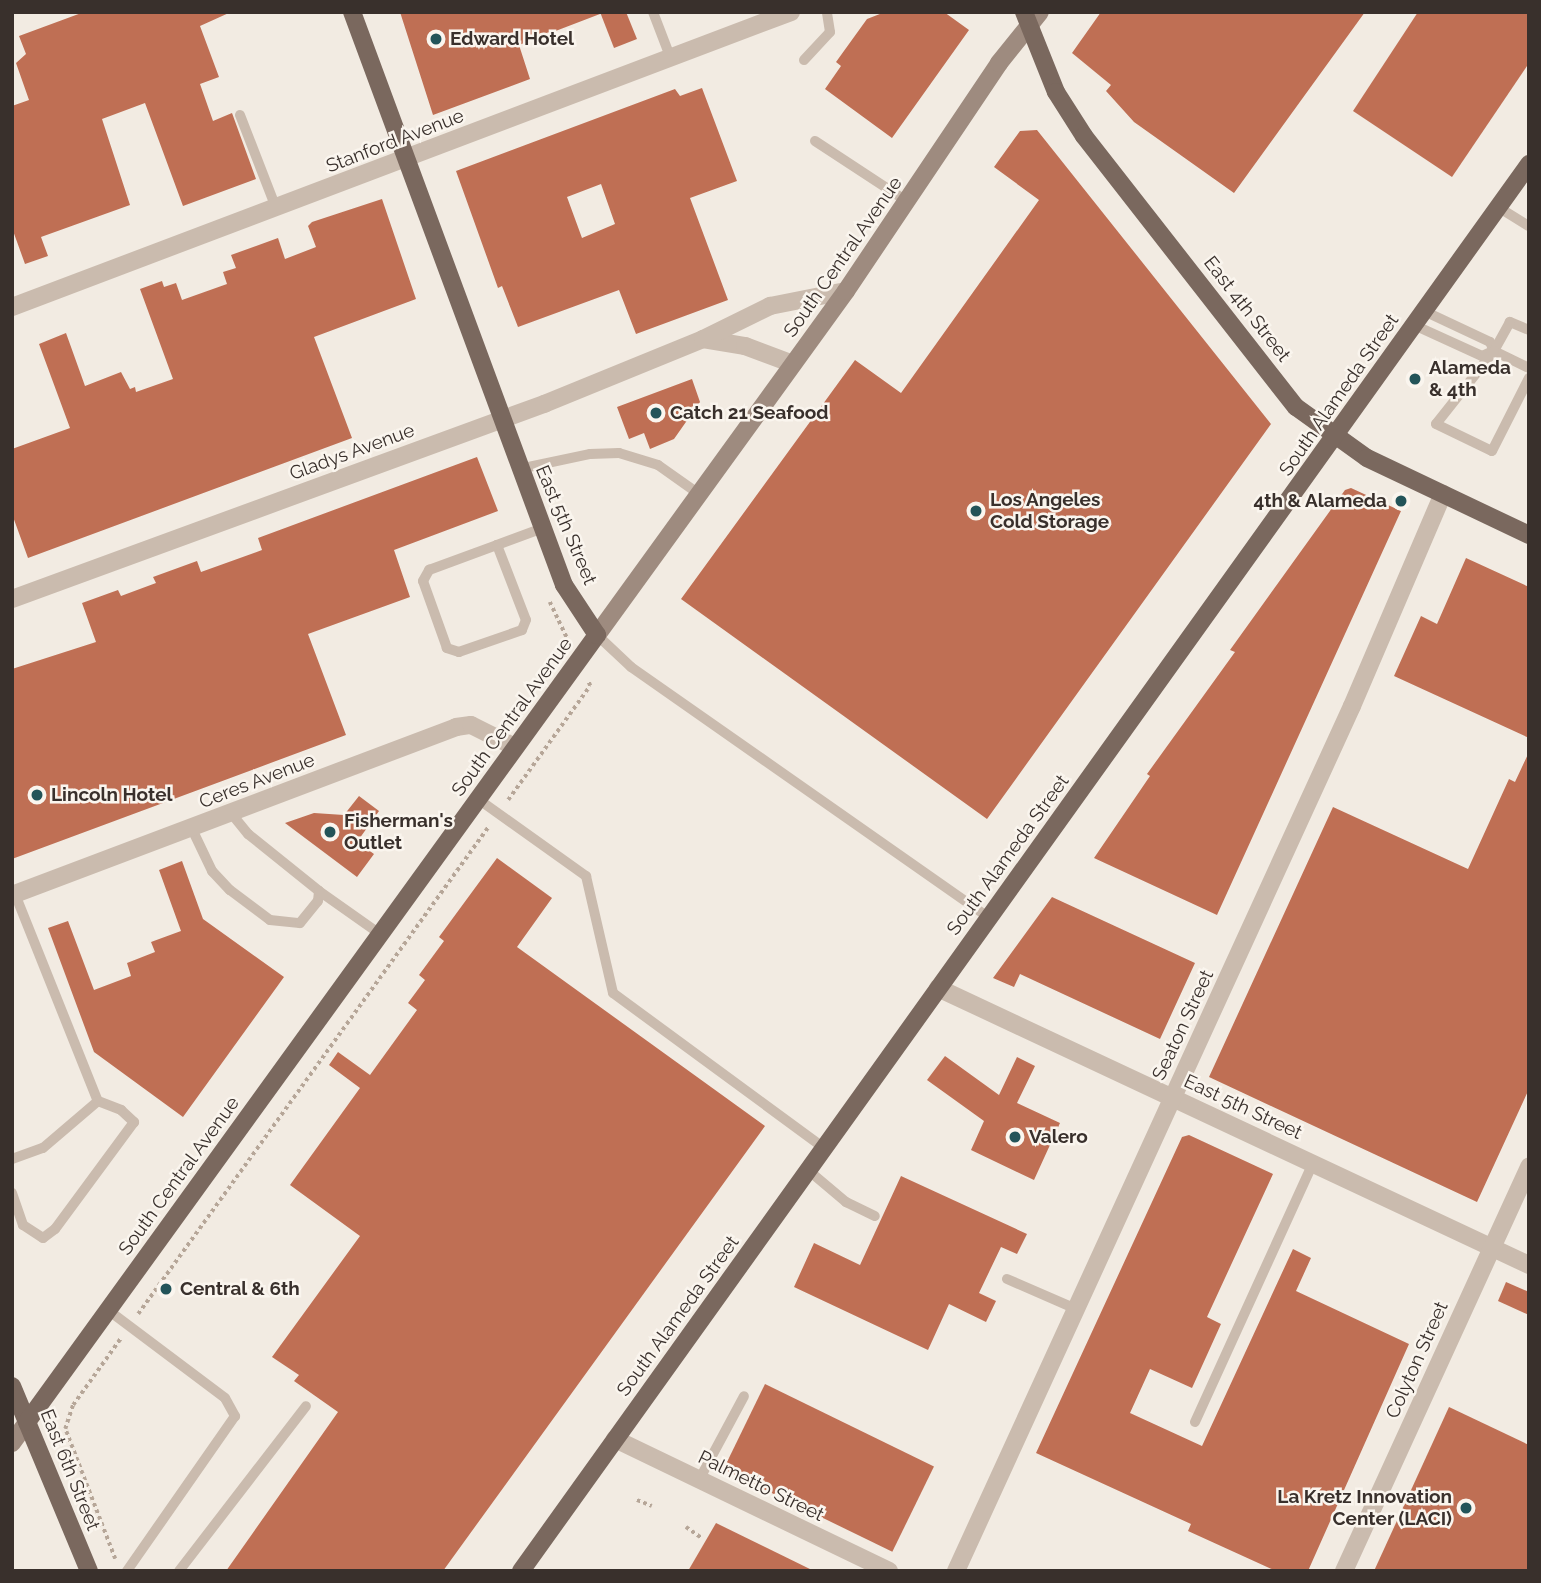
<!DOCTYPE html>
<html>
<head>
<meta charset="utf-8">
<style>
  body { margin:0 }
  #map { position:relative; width:1541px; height:1583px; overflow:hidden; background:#f2ebe2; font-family:Raleway,sans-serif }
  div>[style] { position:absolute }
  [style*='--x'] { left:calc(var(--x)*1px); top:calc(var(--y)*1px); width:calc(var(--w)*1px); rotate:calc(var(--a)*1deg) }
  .building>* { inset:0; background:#bf6f54; transform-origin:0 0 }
  .path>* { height:3.5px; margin-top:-1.75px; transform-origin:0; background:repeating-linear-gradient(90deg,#b6a698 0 3.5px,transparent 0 7px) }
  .service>* { height:10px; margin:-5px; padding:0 5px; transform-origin:5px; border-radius:5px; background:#cabbae }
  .minor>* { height:18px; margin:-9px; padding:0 9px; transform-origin:9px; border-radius:9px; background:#cabbae }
  .secondary>* { height:18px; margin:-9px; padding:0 9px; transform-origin:9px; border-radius:9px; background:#9e8b7f }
  .primary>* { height:18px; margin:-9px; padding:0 9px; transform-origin:9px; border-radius:9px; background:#7a685e }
  .dots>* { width:19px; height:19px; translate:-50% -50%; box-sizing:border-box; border:4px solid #faf5ee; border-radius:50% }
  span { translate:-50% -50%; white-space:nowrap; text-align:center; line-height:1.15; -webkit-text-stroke:5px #faf5ee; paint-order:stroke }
  .poi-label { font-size:19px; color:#39302c; font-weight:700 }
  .left { translate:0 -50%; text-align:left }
  .right { translate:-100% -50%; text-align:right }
  .street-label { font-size:19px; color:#39302c }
  .frame { position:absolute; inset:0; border:14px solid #39302c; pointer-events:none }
</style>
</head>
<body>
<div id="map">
  <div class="building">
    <i style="clip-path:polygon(84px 12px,231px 12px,200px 26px,219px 77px,200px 84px,213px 121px,232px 113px,256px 179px,183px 206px,145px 103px,102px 119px,130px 205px,41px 237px,48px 256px,25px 264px,12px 228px,12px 106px,29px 100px,16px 63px,26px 54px,19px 36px)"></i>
    <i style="clip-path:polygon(400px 12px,600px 12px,600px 14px,519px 45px,530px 79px,433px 115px)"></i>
    <i style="clip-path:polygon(600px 12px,626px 12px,637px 39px,614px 48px)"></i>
    <i style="clip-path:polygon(885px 12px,944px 12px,969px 30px,892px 138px,825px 89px,841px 66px,836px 62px,867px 19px)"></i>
    <i style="clip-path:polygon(1101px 12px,1365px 12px,1234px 193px,1134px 122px,1106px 91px,1111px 85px,1072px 53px)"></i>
    <i style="clip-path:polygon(1418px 12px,1529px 12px,1529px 63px,1452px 177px,1353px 111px)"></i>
    <i style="clip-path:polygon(evenodd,702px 88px,737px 181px,690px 198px,728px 300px,636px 334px,619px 290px,518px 327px,502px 286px,498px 288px,456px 171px,675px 89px,680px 96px,702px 88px,601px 184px,615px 224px,582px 238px,567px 197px,601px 184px)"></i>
    <i style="clip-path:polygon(1037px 130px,1271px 424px,987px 819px,681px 599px,855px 360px,901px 393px,1039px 200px,994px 167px,1020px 131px)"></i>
    <i style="clip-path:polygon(382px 199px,416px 299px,314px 337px,352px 438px,28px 558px,12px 514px,12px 449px,70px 428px,39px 344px,66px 333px,85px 386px,121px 372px,130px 389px,135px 387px,136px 392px,173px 379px,140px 289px,162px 281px,164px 287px,176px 283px,182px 300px,227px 284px,223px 272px,236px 268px,231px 255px,278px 238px,285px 259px,316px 247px,308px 226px,312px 222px)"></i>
    <i style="clip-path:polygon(692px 379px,700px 402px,674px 439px,650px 449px,644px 433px,629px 439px,617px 407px)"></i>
    <i style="clip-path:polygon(477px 457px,498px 511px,394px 550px,410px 597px,308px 634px,346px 735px,12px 859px,12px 669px,96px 642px,82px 603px,118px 590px,121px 596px,156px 583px,153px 577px,197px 561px,201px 572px,262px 550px,258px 538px)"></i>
    <i style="clip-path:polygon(1351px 488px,1401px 511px,1217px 915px,1094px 858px,1150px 776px,1147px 774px,1235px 652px,1230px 650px,1345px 490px)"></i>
    <i style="clip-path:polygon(1466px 558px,1529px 587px,1529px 738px,1394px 676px,1421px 616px,1437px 624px)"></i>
    <i style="clip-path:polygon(1529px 752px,1529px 1089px,1477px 1202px,1209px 1077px,1333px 807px,1468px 869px,1509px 779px,1515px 782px)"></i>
    <i style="clip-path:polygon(359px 796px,379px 811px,357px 842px,374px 854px,357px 877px,285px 823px,314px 813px,344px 815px)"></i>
    <i style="clip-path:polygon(497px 858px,552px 898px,517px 947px,765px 1126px,443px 1571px,226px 1571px,338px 1412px,294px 1381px,299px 1375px,272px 1357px,360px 1236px,290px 1185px,360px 1088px,329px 1065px,338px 1052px,370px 1075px,417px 1010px,408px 1003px,425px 980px,419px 975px,444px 941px,439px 937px)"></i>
    <i style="clip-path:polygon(182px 861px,203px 919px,284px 977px,183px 1117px,94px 1052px,48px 928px,68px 921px,94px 990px,131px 976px,127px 963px,155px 952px,151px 942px,181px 931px,159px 870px)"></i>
    <i style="clip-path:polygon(1052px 897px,1195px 963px,1160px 1039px,1020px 974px,1014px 987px,993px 978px)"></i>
    <i style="clip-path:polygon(945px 1056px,999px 1095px,1017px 1057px,1035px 1066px,1017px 1103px,1060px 1123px,1034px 1180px,971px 1150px,984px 1121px,927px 1080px)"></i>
    <i style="clip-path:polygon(1189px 1135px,1273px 1174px,1207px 1317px,1221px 1324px,1192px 1388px,1150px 1369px,1130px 1413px,1202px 1446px,1293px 1249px,1311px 1258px,1296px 1291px,1409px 1344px,1308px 1571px,1276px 1571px,1188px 1531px,1191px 1524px,1036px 1453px,1182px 1137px)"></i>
    <i style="clip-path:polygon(901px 1176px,1027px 1234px,1017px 1254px,1001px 1247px,979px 1293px,996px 1301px,986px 1322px,949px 1304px,928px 1350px,794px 1287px,814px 1243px,860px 1265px)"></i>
    <i style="clip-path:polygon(1506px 1282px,1529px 1292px,1529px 1315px,1498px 1301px)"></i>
    <i style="left:765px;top:1384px;width:188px;height:95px;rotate:26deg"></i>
    <i style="clip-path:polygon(1449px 1407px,1529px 1445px,1529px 1571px,1374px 1571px)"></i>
    <i style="clip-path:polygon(716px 1523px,814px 1571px,688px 1571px)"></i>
  </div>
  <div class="path">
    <i style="--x:550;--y:602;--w:44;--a:64.6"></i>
    <i style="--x:508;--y:800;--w:140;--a:-54.3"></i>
    <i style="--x:590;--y:686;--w:5;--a:-112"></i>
    <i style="--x:138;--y:1314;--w:601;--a:-54.27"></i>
    <i style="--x:637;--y:1500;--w:16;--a:22"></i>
    <i style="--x:686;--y:1527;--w:19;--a:35"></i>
    <i style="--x:115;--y:1559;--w:139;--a:-111"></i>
    <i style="--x:65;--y:1429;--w:25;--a:-72"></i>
    <i style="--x:73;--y:1405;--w:82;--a:-54.4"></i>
  </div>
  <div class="service">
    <i style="--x:653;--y:12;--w:50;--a:69"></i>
    <i style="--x:804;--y:60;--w:38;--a:-47"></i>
    <i style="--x:830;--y:32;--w:20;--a:-99"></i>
    <i style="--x:240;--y:115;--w:100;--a:68.8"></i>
    <i style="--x:815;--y:141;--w:111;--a:33.3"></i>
    <i style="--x:1498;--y:207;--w:36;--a:32"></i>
    <i style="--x:1424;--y:311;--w:73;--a:25.2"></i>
    <i style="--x:1490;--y:342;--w:10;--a:66"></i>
    <i style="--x:1494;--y:351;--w:39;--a:26"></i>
    <i style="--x:1414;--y:325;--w:75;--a:24.5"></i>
    <i style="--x:1482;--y:356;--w:10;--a:-24"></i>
    <i style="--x:1529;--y:330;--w:21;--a:-157"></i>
    <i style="--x:1510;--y:322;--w:33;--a:119"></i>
    <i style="--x:1494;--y:351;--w:93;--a:128.5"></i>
    <i style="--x:1436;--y:424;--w:62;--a:25.7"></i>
    <i style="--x:1492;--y:451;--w:82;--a:-63.1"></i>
    <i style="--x:519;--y:469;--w:73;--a:-11.9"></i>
    <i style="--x:590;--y:454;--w:29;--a:-2"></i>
    <i style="--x:619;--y:453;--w:41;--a:17.1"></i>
    <i style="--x:658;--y:465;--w:50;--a:35.3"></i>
    <i style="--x:497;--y:545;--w:80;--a:68.9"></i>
    <i style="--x:526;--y:620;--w:11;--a:112"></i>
    <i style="--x:522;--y:630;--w:67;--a:160.8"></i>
    <i style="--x:459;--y:652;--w:13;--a:-162"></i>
    <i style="--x:447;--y:648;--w:71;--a:-109.7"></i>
    <i style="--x:423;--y:581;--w:13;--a:-61"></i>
    <i style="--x:429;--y:570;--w:72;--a:-20.2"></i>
    <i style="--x:497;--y:545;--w:49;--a:-20.3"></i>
    <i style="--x:597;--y:635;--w:47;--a:43.3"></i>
    <i style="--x:631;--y:667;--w:438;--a:35"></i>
    <i style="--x:478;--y:799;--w:133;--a:35.5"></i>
    <i style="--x:586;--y:876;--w:120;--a:77"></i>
    <i style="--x:613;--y:993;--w:262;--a:36.3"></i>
    <i style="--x:192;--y:829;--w:47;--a:64.5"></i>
    <i style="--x:212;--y:871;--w:26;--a:47"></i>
    <i style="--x:230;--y:890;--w:50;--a:36.9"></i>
    <i style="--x:270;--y:920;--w:30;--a:6"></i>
    <i style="--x:300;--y:923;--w:28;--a:-51"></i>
    <i style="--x:318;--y:901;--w:10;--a:-84"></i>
    <i style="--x:319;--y:891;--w:91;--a:-141.2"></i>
    <i style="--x:248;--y:834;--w:26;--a:-129"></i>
    <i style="--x:319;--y:891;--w:75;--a:35.2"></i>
    <i style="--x:15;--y:894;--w:223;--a:68.2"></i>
    <i style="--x:12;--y:1159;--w:33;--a:-20"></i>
    <i style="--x:43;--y:1148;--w:72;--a:-40.5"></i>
    <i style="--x:98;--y:1101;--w:25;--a:21"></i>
    <i style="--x:121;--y:1110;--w:18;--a:43"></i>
    <i style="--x:134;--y:1122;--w:133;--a:126.4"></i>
    <i style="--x:55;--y:1229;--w:15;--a:143"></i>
    <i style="--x:43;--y:1238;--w:24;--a:-147"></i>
    <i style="--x:23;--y:1225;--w:34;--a:-109"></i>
    <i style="--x:808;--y:1170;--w:50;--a:40.1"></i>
    <i style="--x:846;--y:1202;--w:32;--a:26"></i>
    <i style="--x:1007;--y:1279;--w:75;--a:23.5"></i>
    <i style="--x:108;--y:1310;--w:146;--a:36.9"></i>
    <i style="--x:225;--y:1398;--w:21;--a:61"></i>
    <i style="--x:235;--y:1416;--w:189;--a:124.9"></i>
    <i style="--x:1195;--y:1422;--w:285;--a:-65.5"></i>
    <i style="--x:699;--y:1480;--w:95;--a:-61.8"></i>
    <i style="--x:179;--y:1571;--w:208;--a:-52.4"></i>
  </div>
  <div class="minor">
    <i style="--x:12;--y:307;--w:833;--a:-20.74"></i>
    <i style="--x:703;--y:339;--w:43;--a:9.5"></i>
    <i style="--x:745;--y:346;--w:51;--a:20.6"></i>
    <i style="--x:12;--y:599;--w:567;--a:-20.13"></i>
    <i style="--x:544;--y:404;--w:172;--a:-22.2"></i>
    <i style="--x:703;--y:339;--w:75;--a:-26.2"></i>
    <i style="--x:770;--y:306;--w:77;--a:-11.2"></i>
    <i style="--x:12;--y:895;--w:475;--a:-20.7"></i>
    <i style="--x:456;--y:727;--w:15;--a:-8"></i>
    <i style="--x:471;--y:725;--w:49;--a:26.6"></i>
    <i style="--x:938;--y:988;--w:653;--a:25.11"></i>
    <i style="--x:615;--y:1439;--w:304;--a:25.7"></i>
    <i style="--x:956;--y:1571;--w:951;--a:-65.4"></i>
    <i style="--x:1352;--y:706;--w:231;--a:-66.8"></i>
    <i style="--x:1344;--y:1571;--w:445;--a:-65.4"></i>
  </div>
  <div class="secondary">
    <i style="--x:597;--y:635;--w:425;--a:-54.1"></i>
    <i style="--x:846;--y:291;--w:275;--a:-56.1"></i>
    <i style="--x:999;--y:63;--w:65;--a:-51.2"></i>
    <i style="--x:12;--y:1443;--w:26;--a:-54"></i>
  </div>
  <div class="primary">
    <i style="--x:1024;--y:12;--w:86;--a:68.2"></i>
    <i style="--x:1056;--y:92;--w:52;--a:57.5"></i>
    <i style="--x:1084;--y:136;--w:344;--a:52"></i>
    <i style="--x:1296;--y:407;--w:87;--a:35.7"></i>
    <i style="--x:1367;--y:458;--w:179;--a:25.4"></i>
    <i style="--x:12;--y:1386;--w:200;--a:67.4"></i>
    <i style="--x:27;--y:1422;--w:972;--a:-54.09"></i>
    <i style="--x:597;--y:635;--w:60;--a:-123.4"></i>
    <i style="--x:564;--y:585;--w:611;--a:-110.3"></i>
    <i style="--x:521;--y:1571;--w:1731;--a:-54.38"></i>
  </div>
  <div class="dots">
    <i style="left:436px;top:39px;background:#235459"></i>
    <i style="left:1415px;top:379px;background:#235459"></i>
    <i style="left:656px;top:413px;background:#235459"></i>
    <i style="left:1401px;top:501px;background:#235459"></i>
    <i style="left:976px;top:511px;background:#235459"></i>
    <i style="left:37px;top:795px;background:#235459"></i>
    <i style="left:330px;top:832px;background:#235459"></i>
    <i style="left:1015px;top:1137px;background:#235459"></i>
    <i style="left:166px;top:1289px;background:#235459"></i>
    <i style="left:1466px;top:1508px;background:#235459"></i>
  </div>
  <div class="poi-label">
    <span class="left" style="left:450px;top:39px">Edward Hotel</span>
    <span class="left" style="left:1429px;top:379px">Alameda<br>&amp; 4th</span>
    <span class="left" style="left:670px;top:413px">Catch 21 Seafood</span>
    <span class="left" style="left:990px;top:511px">Los Angeles<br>Cold Storage</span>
    <span class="right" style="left:1387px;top:501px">4th &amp; Alameda</span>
    <span class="left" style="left:51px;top:795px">Lincoln Hotel</span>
    <span class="left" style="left:344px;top:832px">Fisherman's<br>Outlet</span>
    <span class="left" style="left:1029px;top:1137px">Valero</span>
    <span class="left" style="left:180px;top:1289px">Central &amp; 6th</span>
    <span class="right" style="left:1452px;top:1508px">La Kretz Innovation<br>Center (LACI)</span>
  </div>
  <div class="street-label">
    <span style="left:395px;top:141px;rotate:-21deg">Stanford Avenue</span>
    <span style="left:843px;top:257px;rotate:-55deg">South Central Avenue</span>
    <span style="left:1247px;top:309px;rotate:52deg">East 4th Street</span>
    <span style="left:1339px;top:395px;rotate:-55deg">South Alameda Street</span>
    <span style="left:352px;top:452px;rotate:-20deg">Gladys Avenue</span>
    <span style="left:566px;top:525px;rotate:67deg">East 5th Street</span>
    <span style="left:512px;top:717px;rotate:-54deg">South Central Avenue</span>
    <span style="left:257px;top:781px;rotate:-21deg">Ceres Avenue</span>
    <span style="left:1008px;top:855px;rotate:-54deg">South Alameda Street</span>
    <span style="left:1183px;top:1025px;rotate:-65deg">Seaton Street</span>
    <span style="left:1243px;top:1107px;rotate:25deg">East 5th Street</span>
    <span style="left:179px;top:1176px;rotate:-54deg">South Central Avenue</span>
    <span style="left:678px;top:1316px;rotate:-54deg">South Alameda Street</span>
    <span style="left:1417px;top:1360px;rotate:-66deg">Colyton Street</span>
    <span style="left:70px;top:1470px;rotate:68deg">East 6th Street</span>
    <span style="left:761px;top:1486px;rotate:26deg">Palmetto Street</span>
  </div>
  <div class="frame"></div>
</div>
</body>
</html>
